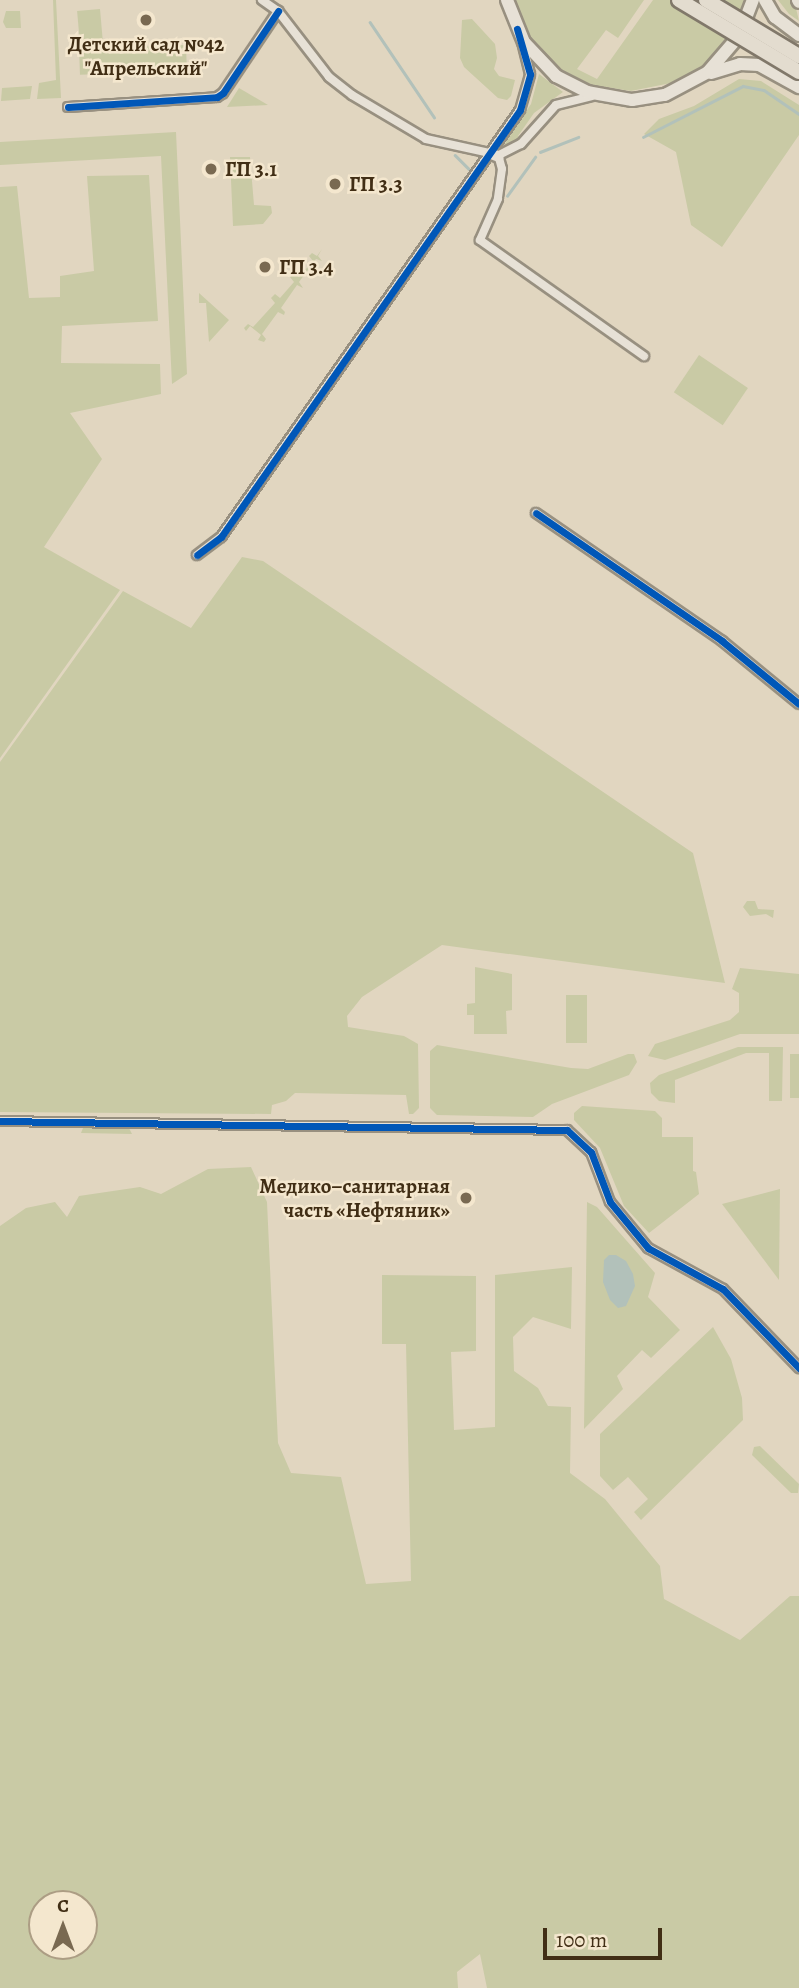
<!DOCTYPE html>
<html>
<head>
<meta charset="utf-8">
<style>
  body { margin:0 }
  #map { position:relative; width:799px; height:1988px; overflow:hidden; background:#e1d6c0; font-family:Alegreya,serif }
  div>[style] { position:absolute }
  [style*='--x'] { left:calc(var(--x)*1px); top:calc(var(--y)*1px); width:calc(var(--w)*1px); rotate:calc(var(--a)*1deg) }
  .green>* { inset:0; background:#c9caa5; transform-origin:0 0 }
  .water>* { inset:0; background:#b2c1ba }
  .stream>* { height:2.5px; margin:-1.25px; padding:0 1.25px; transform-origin:1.25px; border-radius:1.25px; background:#b2c1ba }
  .roads { filter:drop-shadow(2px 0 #989080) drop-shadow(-2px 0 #989080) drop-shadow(0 2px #989080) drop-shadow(0 -2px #989080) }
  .minor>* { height:8px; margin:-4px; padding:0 4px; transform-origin:4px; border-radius:4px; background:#e7e1d6 }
  .secondary>* { height:12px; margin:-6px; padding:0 6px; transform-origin:6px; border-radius:6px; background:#e7e1d6 }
  .bridges { filter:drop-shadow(2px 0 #81786a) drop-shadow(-2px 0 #81786a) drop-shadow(0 2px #81786a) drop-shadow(0 -2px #81786a) }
  .trunk-bridge>* { height:14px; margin:-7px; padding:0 7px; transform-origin:7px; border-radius:7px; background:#e3dccf }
  .cycleway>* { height:7px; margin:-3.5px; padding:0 3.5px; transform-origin:3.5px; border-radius:3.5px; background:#0057b8 }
  .dots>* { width:19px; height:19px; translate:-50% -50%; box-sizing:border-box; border:4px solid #f4e7ce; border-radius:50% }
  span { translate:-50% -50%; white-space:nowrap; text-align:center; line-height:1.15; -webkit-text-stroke:5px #f4e7ce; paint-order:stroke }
  .poi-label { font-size:21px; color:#412e15; font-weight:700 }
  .left { translate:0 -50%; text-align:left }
  .right { translate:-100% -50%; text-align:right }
  .north { position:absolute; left:28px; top:1890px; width:70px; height:70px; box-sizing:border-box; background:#f4e7ce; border:2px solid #ac9d84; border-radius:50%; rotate:0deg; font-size:19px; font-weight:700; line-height:28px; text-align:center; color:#412e15 }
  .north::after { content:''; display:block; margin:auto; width:24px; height:32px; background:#796951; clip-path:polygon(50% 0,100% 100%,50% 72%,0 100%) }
  .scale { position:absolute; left:543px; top:1928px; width:119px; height:32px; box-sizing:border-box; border:4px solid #412e15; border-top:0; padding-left:9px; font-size:21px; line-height:24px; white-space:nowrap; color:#412e15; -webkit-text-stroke:5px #f4e7ce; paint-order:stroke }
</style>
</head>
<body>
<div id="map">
  <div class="green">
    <i style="clip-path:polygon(53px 0,56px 0,61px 98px,37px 99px,39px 83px,56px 80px)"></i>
    <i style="clip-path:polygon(515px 0,644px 0,618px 38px,606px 30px,577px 69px,597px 79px,653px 0,744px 0,733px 30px,705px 64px,676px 82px,631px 91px,592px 85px,559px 69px,529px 36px)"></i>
    <i style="clip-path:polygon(778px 0,794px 0,799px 21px,789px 14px)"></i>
    <i style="left:100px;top:9px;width:38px;height:23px;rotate:85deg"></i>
    <i style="clip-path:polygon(6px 11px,20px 11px,21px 28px,6px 28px,3px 22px)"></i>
    <i style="clip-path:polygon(472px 19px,495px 44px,497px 58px,494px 69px,499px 76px,515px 80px,511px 96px,507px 100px,498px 98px,464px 67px,460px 58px,462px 20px)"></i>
    <i style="left:186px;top:45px;width:26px;height:107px;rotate:88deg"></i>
    <i style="clip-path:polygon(539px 74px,563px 92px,534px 113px,518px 136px,521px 139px,502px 148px,531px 104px)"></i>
    <i style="clip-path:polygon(739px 79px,761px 81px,799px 105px,799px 135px,722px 247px,691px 225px,676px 152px,644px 134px,659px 119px,694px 106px)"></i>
    <i style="clip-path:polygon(32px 86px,30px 99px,1px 101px,2px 88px)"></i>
    <i style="clip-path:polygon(239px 88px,268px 105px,227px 107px)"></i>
    <i style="clip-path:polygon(176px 132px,187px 374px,172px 384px,161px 156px,0 165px,0 142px)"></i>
    <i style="clip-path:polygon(230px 157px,250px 157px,254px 205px,271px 206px,272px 213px,263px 224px,233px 226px)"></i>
    <i style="clip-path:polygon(149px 175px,158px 321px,62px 326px,61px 363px,160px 364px,161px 394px,70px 413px,102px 459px,44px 547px,120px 590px,0 758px,0 187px,17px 186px,29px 298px,60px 297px,60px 276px,94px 271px,87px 176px)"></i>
    <i style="clip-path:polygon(322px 249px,318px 256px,322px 261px,316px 259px,299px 282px,303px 288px,297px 285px,281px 308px,285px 312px,284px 315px,278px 312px,262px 334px,266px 339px,264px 342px,258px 340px,261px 335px,250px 326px,246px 331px,244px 328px,248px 324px,253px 327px,275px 303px,271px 298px,275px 294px,280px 298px,294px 282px,290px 277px,294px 274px,299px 277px,313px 261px,309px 256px,312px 253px,317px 256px)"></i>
    <i style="clip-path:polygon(199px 293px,229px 320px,209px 342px,206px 303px,199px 303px)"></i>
    <i style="left:699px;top:355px;width:59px;height:45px;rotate:34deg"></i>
    <i style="clip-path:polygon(242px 557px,263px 561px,693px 853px,725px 983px,442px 945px,362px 997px,347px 1016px,348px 1027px,404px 1036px,418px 1044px,419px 1108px,413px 1114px,409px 1114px,406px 1095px,295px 1093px,286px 1101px,272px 1105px,271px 1114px,0 1112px,0 762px,123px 591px,191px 628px)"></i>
    <i style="clip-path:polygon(747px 901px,755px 901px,758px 909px,774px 910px,773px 918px,766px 914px,750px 916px,743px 907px)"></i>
    <i style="clip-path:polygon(475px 967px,512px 974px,512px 1010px,506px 1011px,507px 1034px,474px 1034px,474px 1015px,467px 1015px,467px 1004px,475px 1003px)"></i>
    <i style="clip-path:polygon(740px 968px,799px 974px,799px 1034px,740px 1034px,665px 1060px,648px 1056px,655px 1044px,730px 1020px,739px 1012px,739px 993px,732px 989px)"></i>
    <i style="left:566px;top:995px;width:21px;height:48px"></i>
    <i style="clip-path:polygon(437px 1045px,571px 1068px,588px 1069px,628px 1054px,634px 1054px,637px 1062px,629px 1075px,552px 1104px,533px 1117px,437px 1115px,430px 1108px,430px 1051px)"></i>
    <i style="clip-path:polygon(738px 1047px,783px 1047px,782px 1101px,769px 1101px,769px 1053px,746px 1053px,675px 1080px,675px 1103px,659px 1101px,651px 1093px,650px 1083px,659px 1075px)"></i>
    <i style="left:790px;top:1054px;width:9px;height:44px"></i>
    <i style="clip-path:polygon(582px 1106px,655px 1111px,662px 1118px,662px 1137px,693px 1137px,693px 1171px,696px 1172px,699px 1194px,649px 1233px,624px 1206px,600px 1148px,574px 1120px,574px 1113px)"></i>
    <i style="clip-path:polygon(83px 1128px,129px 1128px,132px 1134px,81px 1133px)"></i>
    <i style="clip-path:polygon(evenodd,251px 1167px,267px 1202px,278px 1443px,291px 1473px,341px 1477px,366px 1584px,411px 1581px,406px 1344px,382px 1344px,382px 1275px,476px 1276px,476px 1351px,451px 1352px,454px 1430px,495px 1427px,495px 1275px,572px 1267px,571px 1329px,533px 1317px,513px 1337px,514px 1371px,538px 1388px,548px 1406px,571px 1407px,570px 1473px,605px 1499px,660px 1566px,664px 1599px,740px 1640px,790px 1596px,799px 1596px,799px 1988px,487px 1988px,480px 1954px,457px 1972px,458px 1988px,0 1988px,0 1226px,26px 1208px,55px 1202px,67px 1217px,79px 1196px,140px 1187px,161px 1194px,208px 1169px,251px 1167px,42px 1904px,84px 1904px,84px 1946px,42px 1946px,42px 1904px)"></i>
    <i style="clip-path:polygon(780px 1189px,779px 1280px,722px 1204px)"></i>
    <i style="clip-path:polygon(587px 1202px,597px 1207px,655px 1273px,648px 1297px,680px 1330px,651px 1358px,642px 1350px,617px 1376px,623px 1389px,584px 1429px)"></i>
    <i style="clip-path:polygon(713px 1327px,731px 1359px,742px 1398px,743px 1420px,641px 1520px,634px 1512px,648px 1499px,628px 1477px,613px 1490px,600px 1476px,600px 1434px)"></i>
    <i style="clip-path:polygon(760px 1446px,799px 1484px,798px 1493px,791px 1493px,752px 1455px,754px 1447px)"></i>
  </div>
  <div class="water">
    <i style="clip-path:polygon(609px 1255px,616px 1255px,626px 1261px,633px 1274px,635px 1286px,626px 1306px,618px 1308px,610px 1300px,603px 1282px,604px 1260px)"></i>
  </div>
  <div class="stream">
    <i style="--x:370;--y:22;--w:115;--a:56"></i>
    <i style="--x:643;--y:137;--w:112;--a:-27"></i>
    <i style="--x:743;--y:86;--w:21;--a:11"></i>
    <i style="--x:764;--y:90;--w:42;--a:34.4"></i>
    <i style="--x:540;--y:152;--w:41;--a:-21.5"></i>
    <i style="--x:455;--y:155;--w:20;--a:45"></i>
    <i style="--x:507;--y:196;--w:48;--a:-54.3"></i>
  </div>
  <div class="roads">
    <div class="minor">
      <i style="--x:262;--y:0;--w:19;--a:35"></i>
      <i style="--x:278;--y:11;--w:83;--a:52.3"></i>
      <i style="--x:329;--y:77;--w:29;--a:38"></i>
      <i style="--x:352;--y:95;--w:86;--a:30.7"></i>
      <i style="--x:426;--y:139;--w:75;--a:12.4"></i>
      <i style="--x:499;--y:155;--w:25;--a:-27"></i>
      <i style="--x:521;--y:144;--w:52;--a:-48.1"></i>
      <i style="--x:556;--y:105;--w:37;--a:-14"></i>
      <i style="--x:68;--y:107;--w:149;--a:-3.8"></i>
      <i style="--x:217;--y:97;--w:7;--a:-34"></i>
      <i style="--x:223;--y:93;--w:99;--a:-56.1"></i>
      <i style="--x:491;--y:155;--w:9;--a:21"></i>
      <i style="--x:499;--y:158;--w:11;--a:75"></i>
      <i style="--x:502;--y:169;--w:30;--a:98"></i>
      <i style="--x:498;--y:199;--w:45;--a:113.7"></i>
      <i style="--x:480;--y:240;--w:201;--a:35.3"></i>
      <i style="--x:536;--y:513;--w:226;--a:34.5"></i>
      <i style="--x:722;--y:641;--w:99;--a:39.3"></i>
      <i style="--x:197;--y:555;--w:30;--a:-37"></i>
      <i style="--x:221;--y:537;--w:521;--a:-55"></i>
      <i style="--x:520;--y:110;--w:37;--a:-74"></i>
      <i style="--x:530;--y:74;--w:30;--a:-104"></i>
      <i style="--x:0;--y:1121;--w:567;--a:0.91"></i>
      <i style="--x:567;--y:1130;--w:33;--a:43"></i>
      <i style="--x:591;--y:1152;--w:53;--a:69.2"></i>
      <i style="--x:610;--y:1202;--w:60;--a:50.4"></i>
      <i style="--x:648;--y:1248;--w:85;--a:28.7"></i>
      <i style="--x:723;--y:1289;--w:110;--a:46.1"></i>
    </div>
    <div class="secondary">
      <i style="--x:507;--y:0;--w:45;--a:68"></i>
      <i style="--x:524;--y:42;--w:47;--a:46.7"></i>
      <i style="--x:556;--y:76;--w:35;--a:27"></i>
      <i style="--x:587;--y:92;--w:46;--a:10.1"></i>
      <i style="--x:632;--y:100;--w:33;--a:-9"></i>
      <i style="--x:665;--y:95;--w:49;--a:-28.1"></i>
      <i style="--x:708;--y:72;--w:48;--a:-49.3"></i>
      <i style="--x:739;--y:36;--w:39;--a:-69"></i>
      <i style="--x:765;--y:0;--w:20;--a:60"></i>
      <i style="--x:775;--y:17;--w:30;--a:37"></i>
      <i style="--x:798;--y:0;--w:2;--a:63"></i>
      <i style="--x:711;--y:73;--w:30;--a:-17"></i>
      <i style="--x:740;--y:64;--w:19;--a:3"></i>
      <i style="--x:759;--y:65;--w:46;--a:28.8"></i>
    </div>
  </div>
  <div class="bridges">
    <div class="trunk-bridge">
      <i style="--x:679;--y:0;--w:140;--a:31"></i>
      <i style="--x:706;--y:0;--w:109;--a:31.1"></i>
    </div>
  </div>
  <div class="cycleway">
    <i style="--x:68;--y:107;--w:149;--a:-3.8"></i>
    <i style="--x:217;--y:97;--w:7;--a:-34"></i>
    <i style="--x:223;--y:93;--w:99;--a:-56.1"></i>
    <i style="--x:536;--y:513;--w:226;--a:34.5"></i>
    <i style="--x:722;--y:641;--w:99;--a:39.3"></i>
    <i style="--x:197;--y:555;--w:30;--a:-37"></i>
    <i style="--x:221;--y:537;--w:521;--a:-55"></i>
    <i style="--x:520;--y:110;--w:37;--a:-74"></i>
    <i style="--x:530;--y:74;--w:47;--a:-106.1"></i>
    <i style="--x:0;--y:1121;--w:567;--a:0.91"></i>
    <i style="--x:567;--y:1130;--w:33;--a:43"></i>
    <i style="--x:591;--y:1152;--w:53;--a:69.2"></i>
    <i style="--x:610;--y:1202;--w:60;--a:50.4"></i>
    <i style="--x:648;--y:1248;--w:85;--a:28.7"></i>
    <i style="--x:723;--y:1289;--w:110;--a:46.1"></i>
  </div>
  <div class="dots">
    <i style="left:146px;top:20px;background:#796951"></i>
    <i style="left:211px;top:169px;background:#796951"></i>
    <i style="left:335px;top:184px;background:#796951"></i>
    <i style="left:265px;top:267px;background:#796951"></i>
    <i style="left:466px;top:1198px;background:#796951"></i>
  </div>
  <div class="poi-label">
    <span style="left:146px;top:56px">Детский сад №42<br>"Апрельский"</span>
    <span class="left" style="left:225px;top:169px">ГП 3.1</span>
    <span class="left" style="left:349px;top:184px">ГП 3.3</span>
    <span class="left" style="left:279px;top:267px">ГП 3.4</span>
    <span class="right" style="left:450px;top:1198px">Медико–санитарная<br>часть «Нефтяник»</span>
  </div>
  <div class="north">С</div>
  <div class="scale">100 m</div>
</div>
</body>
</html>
